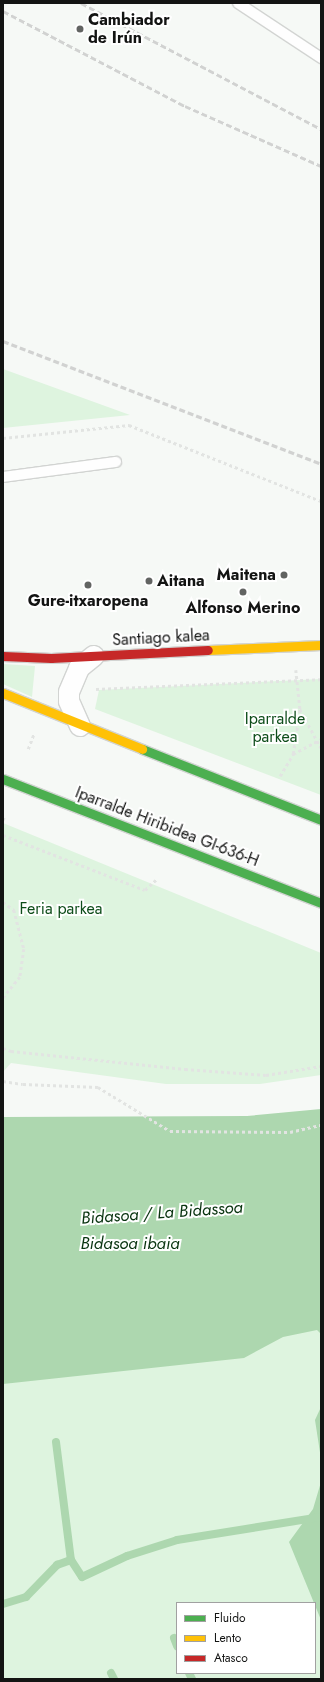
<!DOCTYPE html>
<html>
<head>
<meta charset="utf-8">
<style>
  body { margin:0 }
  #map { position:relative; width:324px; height:1682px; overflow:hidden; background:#f6f9f6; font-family:Jost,sans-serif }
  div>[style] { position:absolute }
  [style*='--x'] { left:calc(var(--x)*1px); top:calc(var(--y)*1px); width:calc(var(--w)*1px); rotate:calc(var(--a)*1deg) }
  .green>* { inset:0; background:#def4df }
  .water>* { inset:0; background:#add7af }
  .stream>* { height:8px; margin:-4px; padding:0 4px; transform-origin:4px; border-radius:4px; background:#add7af }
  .path>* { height:2.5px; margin-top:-1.25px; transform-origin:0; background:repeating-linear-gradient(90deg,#e2e4e2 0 3px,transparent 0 6px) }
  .roads { filter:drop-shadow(1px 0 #d2d4d2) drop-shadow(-1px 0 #d2d4d2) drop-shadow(0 1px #d2d4d2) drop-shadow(0 -1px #d2d4d2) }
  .lane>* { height:10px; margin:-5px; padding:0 5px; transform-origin:5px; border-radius:5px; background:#fefefe }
  .street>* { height:20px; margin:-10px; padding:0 10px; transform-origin:10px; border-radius:10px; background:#fefefe }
  .fast>* { height:9px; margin:-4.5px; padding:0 4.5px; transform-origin:4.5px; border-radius:4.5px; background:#4caf50 }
  .slow>* { height:9px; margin:-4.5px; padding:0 4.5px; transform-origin:4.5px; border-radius:4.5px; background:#ffc107 }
  .jam>* { height:9px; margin:-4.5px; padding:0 4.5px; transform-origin:4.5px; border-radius:4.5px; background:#c62828 }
  .rail>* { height:3px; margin-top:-1.5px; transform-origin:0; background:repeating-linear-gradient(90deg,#d1d2d1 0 6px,transparent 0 9px) }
  .dots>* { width:11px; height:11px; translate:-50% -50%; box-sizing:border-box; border:2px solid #fff; border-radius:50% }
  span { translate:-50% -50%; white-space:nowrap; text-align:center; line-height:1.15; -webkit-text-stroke:4px #fff; paint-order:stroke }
  .poi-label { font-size:16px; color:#131413; font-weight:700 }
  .left { translate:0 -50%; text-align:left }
  .right { translate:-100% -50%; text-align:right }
  .street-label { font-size:16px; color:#131413 }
  .park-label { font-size:16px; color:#0e4d1a }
  .water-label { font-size:17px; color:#093410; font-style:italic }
  .frame { position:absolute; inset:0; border:4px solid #131413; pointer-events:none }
  .legend { position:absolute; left:176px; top:1602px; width:140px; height:72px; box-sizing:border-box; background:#fff; border:1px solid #a1a1a1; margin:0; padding:5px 7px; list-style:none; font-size:12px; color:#131413 }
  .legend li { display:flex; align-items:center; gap:8px; height:20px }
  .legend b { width:20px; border:1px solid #a1a1a1 }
</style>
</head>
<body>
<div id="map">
  <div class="green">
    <i style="clip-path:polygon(3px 369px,130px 415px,3px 428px)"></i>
    <i style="clip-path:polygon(3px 664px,35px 666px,32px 697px,3px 684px)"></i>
    <i style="clip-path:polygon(321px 679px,321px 795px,95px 709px,99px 690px)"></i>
    <i style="clip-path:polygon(3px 823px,321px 953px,321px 1075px,260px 1084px,166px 1084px,11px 1063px,3px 1072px)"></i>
    <i style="clip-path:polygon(evenodd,321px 1304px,321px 1679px,3px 1679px,3px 1322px,321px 1304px,177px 1603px,315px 1603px,315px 1673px,177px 1673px,177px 1603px)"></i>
  </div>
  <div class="water">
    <i style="clip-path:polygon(321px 1109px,321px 1334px,317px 1330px,283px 1337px,244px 1358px,3px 1384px,3px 1117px,247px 1116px)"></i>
    <i style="clip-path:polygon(321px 1407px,321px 1459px,315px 1420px)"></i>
    <i style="clip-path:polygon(321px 1482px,321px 1620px,289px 1542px,313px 1509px)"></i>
  </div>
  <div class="stream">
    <i style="--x:56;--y:1442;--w:119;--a:82.8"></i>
    <i style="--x:3;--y:1604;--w:24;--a:-17"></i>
    <i style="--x:26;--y:1597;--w:45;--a:-45.9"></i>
    <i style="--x:57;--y:1565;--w:15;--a:-20"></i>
    <i style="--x:71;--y:1560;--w:20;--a:57"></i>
    <i style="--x:82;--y:1577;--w:50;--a:-25"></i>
    <i style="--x:127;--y:1556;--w:52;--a:-17.7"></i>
    <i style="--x:177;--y:1540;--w:146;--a:-9.1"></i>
    <i style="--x:174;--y:1638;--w:9;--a:69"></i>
    <i style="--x:111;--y:1673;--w:7;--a:63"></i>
    <i style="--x:189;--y:1673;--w:7;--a:63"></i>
  </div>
  <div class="path">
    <i style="--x:3;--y:438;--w:127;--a:-5.9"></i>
    <i style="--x:129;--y:425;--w:206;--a:21.6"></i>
    <i style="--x:296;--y:670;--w:39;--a:84"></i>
    <i style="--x:300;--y:709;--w:44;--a:61.7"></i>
    <i style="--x:96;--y:689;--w:225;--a:-2.5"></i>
    <i style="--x:28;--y:749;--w:17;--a:-69"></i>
    <i style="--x:293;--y:754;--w:46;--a:-81.2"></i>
    <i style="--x:280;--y:776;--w:26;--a:-59"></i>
    <i style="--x:293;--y:754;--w:32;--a:-28"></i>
    <i style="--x:3;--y:820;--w:3;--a:-72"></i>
    <i style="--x:3;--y:835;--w:152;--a:21.2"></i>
    <i style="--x:145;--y:890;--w:18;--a:-43"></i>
    <i style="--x:3;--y:902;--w:14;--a:36"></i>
    <i style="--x:14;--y:910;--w:40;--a:75.6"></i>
    <i style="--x:24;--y:949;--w:28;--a:98"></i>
    <i style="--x:20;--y:977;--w:27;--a:129"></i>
    <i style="--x:3;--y:1048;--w:9;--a:21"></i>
    <i style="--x:11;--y:1051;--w:175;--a:5.9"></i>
    <i style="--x:185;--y:1069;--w:81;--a:4.2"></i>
    <i style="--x:266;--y:1075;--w:56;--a:-9.3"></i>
    <i style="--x:3;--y:1081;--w:20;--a:9"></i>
    <i style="--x:23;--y:1084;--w:75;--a:2.3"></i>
    <i style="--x:98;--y:1087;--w:84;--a:31.4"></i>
    <i style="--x:170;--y:1131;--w:120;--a:0.5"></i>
    <i style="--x:290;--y:1132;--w:32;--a:-13"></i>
  </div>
  <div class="roads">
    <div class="lane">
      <i style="--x:238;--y:3;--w:100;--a:33.5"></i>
      <i style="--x:3;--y:477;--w:114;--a:-7.6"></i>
    </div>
    <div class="street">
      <i style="--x:80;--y:726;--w:27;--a:-114"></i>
      <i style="--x:69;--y:701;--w:9;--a:-90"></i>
      <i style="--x:69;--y:692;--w:26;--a:-67"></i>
      <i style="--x:79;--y:668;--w:19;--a:-39"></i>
    </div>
    <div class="fast">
      <i style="--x:142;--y:749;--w:193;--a:21.6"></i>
      <i style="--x:3;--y:779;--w:341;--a:21.3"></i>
    </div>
    <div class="slow">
      <i style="--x:208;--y:650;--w:113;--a:-2.5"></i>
      <i style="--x:3;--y:693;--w:150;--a:21.9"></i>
    </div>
    <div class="jam">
      <i style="--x:3;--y:656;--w:48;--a:2.4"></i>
      <i style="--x:51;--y:658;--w:157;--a:-2.9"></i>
    </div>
  </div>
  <div class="rail">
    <i style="--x:81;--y:3;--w:271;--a:27.7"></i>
    <i style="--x:3;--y:11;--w:205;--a:27.6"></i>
    <i style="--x:185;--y:106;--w:149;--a:23.8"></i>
    <i style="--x:3;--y:341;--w:341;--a:21.1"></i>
  </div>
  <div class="dots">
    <i style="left:80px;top:29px;background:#626462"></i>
    <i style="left:284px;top:575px;background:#626462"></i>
    <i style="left:149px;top:581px;background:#626462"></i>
    <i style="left:88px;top:585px;background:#626462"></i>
    <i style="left:243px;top:592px;background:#626462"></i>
  </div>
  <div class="poi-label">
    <span class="left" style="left:88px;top:29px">Cambiador<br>de Irún</span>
    <span class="right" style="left:276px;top:575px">Maitena</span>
    <span class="left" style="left:157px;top:581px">Aitana</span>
    <span style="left:88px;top:601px">Gure-itxaropena</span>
    <span style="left:243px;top:608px">Alfonso Merino</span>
  </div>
  <div class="street-label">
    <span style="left:161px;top:638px;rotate:-3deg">Santiago kalea</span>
    <span style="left:167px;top:827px;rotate:21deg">Iparralde Hiribidea GI-636-H</span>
  </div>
  <div class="park-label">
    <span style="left:275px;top:728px">Iparralde<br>parkea</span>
    <span style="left:61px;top:909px">Feria parkea</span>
  </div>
  <div class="water-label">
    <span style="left:162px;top:1213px;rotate:-4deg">Bidasoa / La Bidassoa</span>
    <span style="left:130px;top:1244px">Bidasoa ibaia</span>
  </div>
  <div class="frame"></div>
  <ul class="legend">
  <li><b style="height:5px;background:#4caf50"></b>Fluido</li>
  <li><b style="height:5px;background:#ffc107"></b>Lento</li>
  <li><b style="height:5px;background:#c62828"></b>Atasco</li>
  </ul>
</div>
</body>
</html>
